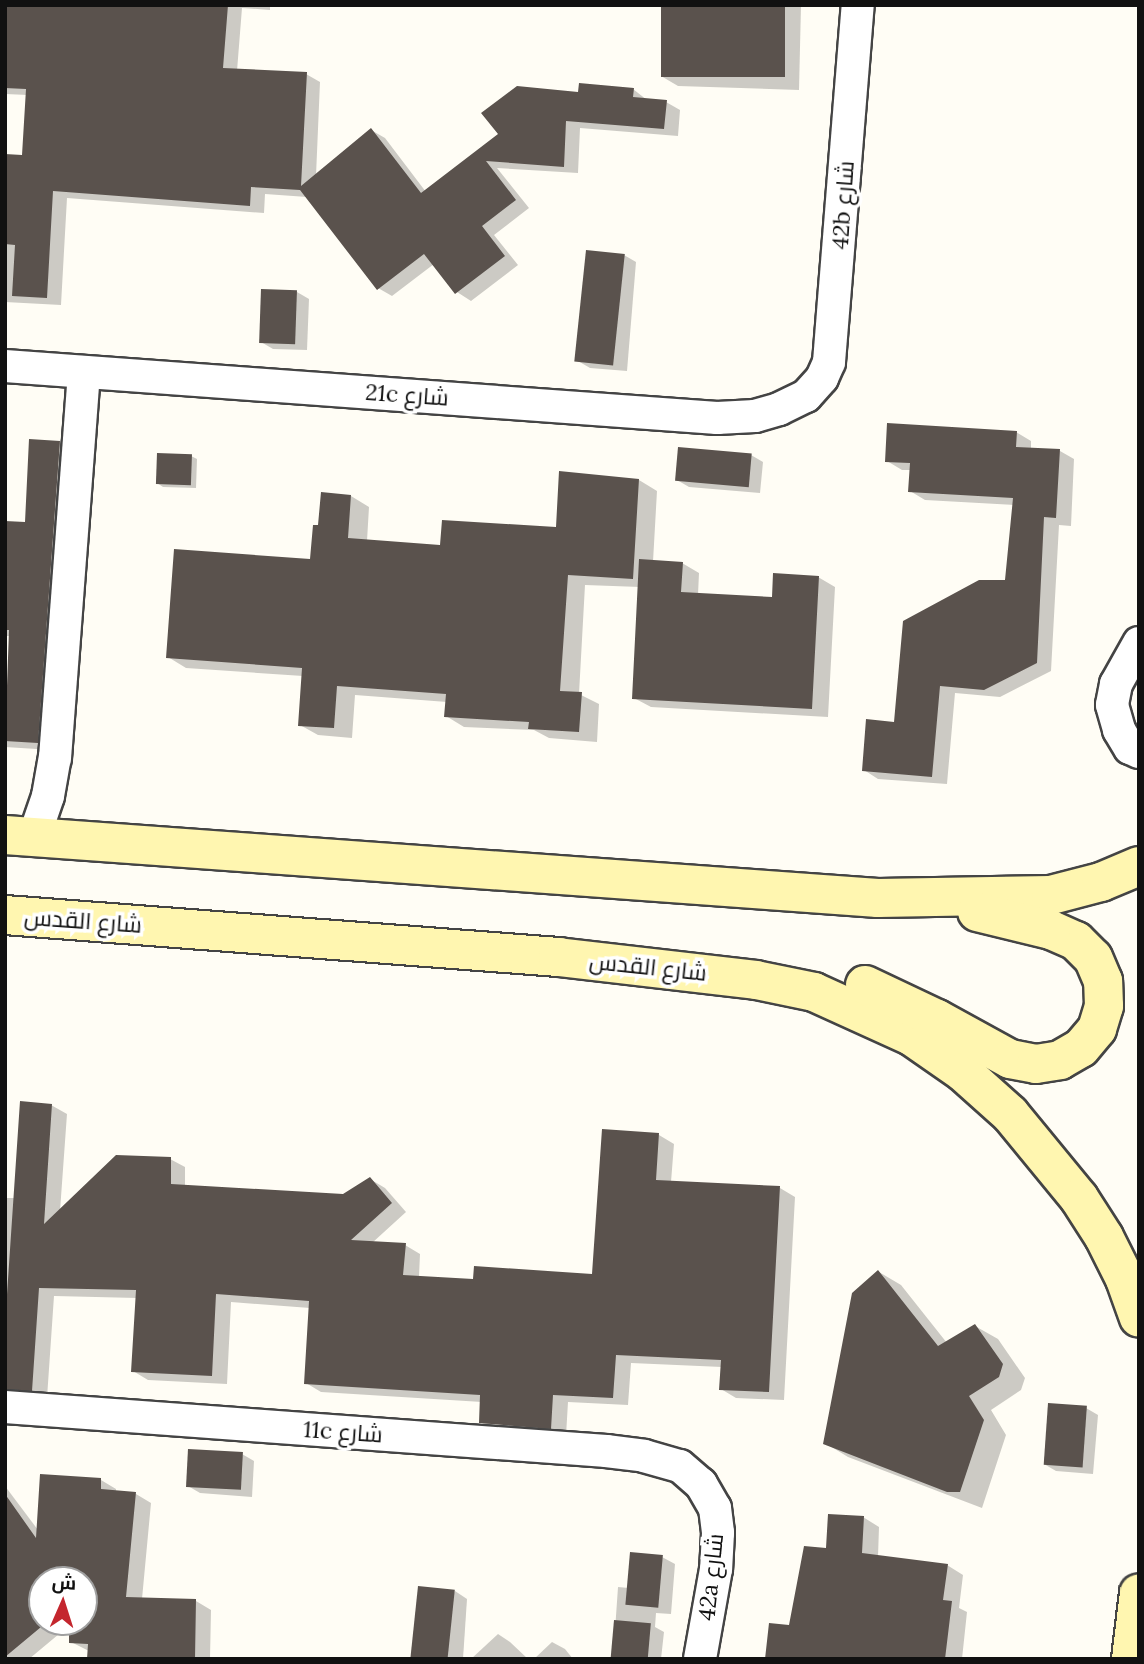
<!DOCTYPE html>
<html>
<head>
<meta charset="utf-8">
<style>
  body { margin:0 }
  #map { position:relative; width:1144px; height:1664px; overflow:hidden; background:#fffdf5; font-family:Lora,Cairo,serif }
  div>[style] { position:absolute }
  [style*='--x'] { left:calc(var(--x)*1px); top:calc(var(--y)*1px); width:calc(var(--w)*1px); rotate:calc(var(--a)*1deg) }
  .shadow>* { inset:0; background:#0003 }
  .building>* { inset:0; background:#5a524d; transform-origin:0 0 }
  .roads { filter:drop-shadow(2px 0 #444) drop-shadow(-2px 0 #444) drop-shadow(0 2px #444) drop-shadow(0 -2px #444) }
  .street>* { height:32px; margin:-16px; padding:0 16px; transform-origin:16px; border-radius:16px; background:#fff }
  .secondary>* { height:38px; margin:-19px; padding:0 19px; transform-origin:19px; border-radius:19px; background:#fff6b0 }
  span { translate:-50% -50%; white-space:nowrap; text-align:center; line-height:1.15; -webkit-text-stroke:7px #fff; paint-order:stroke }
  .street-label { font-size:23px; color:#111 }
  .frame { position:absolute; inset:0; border:7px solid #111; pointer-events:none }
  .north { position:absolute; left:28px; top:1566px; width:70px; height:70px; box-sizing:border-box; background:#fff; border:2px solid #a0a0a0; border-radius:50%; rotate:3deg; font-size:19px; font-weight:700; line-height:28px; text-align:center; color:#111 }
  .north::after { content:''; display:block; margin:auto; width:24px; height:32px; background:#c4262e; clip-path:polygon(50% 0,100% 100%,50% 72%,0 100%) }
</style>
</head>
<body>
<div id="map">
  <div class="shadow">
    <i style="clip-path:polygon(27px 5px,270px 5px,270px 10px,242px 8px,237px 71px,306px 74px,320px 82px,316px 176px,371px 130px,385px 138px,426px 192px,580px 94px,633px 89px,647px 100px,666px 102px,680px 110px,678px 136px,580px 128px,578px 173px,497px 168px,529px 208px,494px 235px,518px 265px,471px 301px,457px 292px,434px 264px,392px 296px,378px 288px,307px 197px,265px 194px,264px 213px,67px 198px,61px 305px,5px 302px,5px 156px,23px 157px,28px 95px,5px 94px,5px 49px)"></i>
    <i style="clip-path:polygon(663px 5px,801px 5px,799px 90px,678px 86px,661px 76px)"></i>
    <i style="clip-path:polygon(624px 255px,636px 262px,627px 371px,590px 368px,578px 361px)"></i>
    <i style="clip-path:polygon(297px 292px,309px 299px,307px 350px,273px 349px,261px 342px)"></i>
    <i style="clip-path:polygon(1016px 432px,1031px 441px,1031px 449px,1060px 451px,1074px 459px,1071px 526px,1059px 525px,1051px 671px,1000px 697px,955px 693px,947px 784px,878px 779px,864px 770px,895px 723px,1007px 582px,1015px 505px,925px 500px,910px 491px,911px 470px,902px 470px,887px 461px)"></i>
    <i style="clip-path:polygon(31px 441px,60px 443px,74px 451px,52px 750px,5px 747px,10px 636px,5px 636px,5px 522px,27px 524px)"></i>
    <i style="clip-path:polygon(751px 455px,763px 462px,760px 493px,689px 487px,677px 480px)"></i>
    <i style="clip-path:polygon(191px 456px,197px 459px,196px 488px,163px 487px,157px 483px)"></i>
    <i style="clip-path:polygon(639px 480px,657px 491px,653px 562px,682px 563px,699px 573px,698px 595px,774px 599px,818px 577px,835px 587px,828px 717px,651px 707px,634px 698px,640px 587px,585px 585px,579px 694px,599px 704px,597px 742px,549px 738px,534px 730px,464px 727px,446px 716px,447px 702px,355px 695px,352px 738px,318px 735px,300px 725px,303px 676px,186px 668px,168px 657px,312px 561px,320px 527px,351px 496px,369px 507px,367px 541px,442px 547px,558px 529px)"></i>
    <i style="clip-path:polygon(51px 1105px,67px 1114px,60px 1211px,170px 1159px,185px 1167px,185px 1186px,343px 1196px,370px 1179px,385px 1188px,406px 1212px,372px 1243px,405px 1245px,420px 1254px,419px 1277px,475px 1281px,594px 1276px,604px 1131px,659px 1135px,674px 1144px,671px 1182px,780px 1188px,795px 1197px,784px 1400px,736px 1398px,721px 1389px,722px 1367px,631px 1363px,628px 1405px,568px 1402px,566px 1436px,496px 1431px,480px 1422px,482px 1402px,321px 1392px,306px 1383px,310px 1308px,231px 1302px,227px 1384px,148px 1380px,133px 1371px,137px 1298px,54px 1296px,47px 1398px,18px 1397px,5px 1390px,5px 1198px,15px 1198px)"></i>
    <i style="clip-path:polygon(879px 1272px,901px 1285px,947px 1343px,975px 1326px,998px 1339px,1025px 1378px,1021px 1390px,991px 1410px,1006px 1435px,982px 1508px,848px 1457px,825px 1443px)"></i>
    <i style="clip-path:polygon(1086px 1408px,1098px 1415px,1093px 1474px,1056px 1471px,1044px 1464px)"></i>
    <i style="clip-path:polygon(242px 1454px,254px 1461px,252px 1497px,200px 1493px,188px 1486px)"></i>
    <i style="clip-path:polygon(evenodd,101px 1480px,116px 1489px,116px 1493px,136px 1494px,151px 1503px,142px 1599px,196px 1601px,211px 1610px,210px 1659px,89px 1659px,89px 1651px,71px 1642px,71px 1624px,29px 1659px,5px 1659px,5px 1486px,38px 1530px,101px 1480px,42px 1580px,84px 1580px,84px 1622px,42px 1622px,42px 1580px)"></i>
    <i style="clip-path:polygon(863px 1517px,879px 1527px,878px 1557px,947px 1565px,963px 1575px,959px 1608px,967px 1612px,962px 1659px,767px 1659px,790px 1627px,827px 1550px)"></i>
    <i style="clip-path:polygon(662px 1557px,675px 1564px,671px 1614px,656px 1613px,655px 1627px,664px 1632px,661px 1659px,613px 1659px,618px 1587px,629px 1588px)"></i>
    <i style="clip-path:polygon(455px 1591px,467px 1599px,463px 1659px,414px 1659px)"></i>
    <i style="clip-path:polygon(498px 1634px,510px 1642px,528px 1659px,471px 1659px)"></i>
    <i style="clip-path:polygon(552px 1642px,565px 1649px,573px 1659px,534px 1659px)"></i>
  </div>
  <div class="building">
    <i style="clip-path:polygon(5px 5px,228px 5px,223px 68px,307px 72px,301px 186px,371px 128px,421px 193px,498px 134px,481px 113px,517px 86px,578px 92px,579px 83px,634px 88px,633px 97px,667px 100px,664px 129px,566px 121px,564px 167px,486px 161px,516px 200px,482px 226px,505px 256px,455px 294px,424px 254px,377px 290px,300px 190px,251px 187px,250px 206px,53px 191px,47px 298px,12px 296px,15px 245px,5px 244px,5px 154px,22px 155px,26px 89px,5px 88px)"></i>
    <i style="left:661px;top:5px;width:124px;height:72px"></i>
    <i style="left:586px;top:250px;width:39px;height:112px;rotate:6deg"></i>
    <i style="left:261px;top:289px;width:36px;height:54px;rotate:2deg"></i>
    <i style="clip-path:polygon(887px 423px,1017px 431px,1016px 447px,1060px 449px,1056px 518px,1044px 517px,1037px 663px,984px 690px,940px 686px,932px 777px,862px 771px,866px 719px,894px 722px,903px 621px,979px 580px,1005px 580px,1013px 498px,908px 492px,910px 463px,885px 462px)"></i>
    <i style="clip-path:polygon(29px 439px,60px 441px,38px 743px,5px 741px,9px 630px,5px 630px,5px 521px,25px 522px)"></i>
    <i style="left:678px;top:447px;width:74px;height:34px;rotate:5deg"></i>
    <i style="left:157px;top:453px;width:35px;height:31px;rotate:2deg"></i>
    <i style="clip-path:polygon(559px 471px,639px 479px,633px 579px,568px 575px,560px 691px,582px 692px,579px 732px,528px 729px,529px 722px,444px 717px,446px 694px,337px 686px,334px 728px,298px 726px,302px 668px,166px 658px,174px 549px,310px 559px,313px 525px,318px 525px,321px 492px,351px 495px,348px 538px,440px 545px,442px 520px,556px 527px)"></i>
    <i style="clip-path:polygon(639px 559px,683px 562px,681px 592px,772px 597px,773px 573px,819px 576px,812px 709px,632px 699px)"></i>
    <i style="clip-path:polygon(20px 1101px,52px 1104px,44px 1224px,116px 1155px,171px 1157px,171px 1184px,343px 1194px,370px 1177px,392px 1203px,351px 1240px,406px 1243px,403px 1275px,473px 1279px,474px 1266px,592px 1274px,602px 1129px,659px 1133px,656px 1180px,780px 1186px,769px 1392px,719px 1390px,721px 1360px,616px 1355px,613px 1398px,553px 1395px,551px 1429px,479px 1423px,480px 1395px,304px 1384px,309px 1301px,216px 1294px,212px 1376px,131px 1372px,136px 1290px,39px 1288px,32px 1391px,5px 1389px,5px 1324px)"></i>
    <i style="clip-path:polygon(878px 1270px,938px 1346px,975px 1324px,1003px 1364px,999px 1377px,969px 1396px,984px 1420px,960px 1492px,947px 1492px,823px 1444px,852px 1293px)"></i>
    <i style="left:1048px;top:1403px;width:39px;height:62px;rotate:4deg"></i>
    <i style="left:188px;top:1449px;width:55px;height:38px;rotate:3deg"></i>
    <i style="clip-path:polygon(40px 1474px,101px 1478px,101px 1489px,136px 1492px,126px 1597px,196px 1599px,195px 1659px,87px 1659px,88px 1644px,69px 1643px,69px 1622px,84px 1622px,84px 1580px,42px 1580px,42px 1622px,47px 1622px,5px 1657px,5px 1494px,36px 1538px)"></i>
    <i style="clip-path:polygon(828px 1514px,864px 1516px,862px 1553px,948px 1564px,943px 1600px,952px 1601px,945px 1659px,765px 1659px,769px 1623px,789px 1625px,804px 1546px,826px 1548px)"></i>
    <i style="left:630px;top:1552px;width:33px;height:53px;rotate:5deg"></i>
    <i style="left:418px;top:1586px;width:37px;height:73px;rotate:6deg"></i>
    <i style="left:614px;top:1620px;width:37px;height:39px;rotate:5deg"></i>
  </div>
  <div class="roads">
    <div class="street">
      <i style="--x:5;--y:366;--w:714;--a:4.18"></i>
      <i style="--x:717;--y:418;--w:38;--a:-3"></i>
      <i style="--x:755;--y:416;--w:25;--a:-16"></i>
      <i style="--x:779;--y:409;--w:30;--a:-26"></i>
      <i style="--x:806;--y:396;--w:24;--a:-48"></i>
      <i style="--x:822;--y:378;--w:17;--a:-66"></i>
      <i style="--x:829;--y:362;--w:358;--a:-85.4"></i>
      <i style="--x:1139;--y:643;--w:47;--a:119.3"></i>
      <i style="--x:1116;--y:684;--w:21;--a:101"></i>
      <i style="--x:1112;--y:705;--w:26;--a:74"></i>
      <i style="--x:1119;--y:730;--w:21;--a:59"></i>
      <i style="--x:1130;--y:748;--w:10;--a:24"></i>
      <i style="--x:34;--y:837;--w:43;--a:-71.1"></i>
      <i style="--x:48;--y:796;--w:39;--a:-80"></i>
      <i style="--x:55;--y:758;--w:387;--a:-85.7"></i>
      <i style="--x:5;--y:1407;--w:603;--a:4.19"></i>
      <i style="--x:606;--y:1451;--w:38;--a:7"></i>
      <i style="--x:644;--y:1456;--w:37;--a:16"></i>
      <i style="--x:680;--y:1466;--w:28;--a:41"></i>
      <i style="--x:701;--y:1484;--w:28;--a:60"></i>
      <i style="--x:715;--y:1508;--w:25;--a:83"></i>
      <i style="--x:718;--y:1533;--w:36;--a:93"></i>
      <i style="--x:716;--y:1569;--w:91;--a:100.1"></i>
    </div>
    <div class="secondary">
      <i style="--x:5;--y:835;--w:875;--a:4.13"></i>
      <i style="--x:878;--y:898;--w:173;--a:-1"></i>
      <i style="--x:1051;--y:895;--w:52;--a:-14.6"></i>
      <i style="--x:1101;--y:882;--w:41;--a:-22.8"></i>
      <i style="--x:5;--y:915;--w:555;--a:4.34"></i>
      <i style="--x:558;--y:957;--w:199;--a:6.6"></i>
      <i style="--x:756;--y:980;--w:59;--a:11.7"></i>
      <i style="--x:814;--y:992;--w:107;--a:24.4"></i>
      <i style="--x:911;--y:1036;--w:63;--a:34.7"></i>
      <i style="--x:963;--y:1072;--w:63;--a:41.8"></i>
      <i style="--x:1010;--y:1114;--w:109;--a:50.6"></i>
      <i style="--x:1079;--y:1198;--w:46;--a:57.3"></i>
      <i style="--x:1104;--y:1237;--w:47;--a:63.4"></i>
      <i style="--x:1125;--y:1279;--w:41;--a:70.3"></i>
      <i style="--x:865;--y:985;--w:80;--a:25.3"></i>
      <i style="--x:937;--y:1019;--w:83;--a:28.7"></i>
      <i style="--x:1010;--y:1059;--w:26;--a:11"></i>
      <i style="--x:1036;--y:1064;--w:24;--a:-9"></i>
      <i style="--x:1060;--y:1060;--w:24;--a:-30"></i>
      <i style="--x:1081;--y:1048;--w:25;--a:-50"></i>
      <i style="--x:1097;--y:1029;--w:24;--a:-73"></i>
      <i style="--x:1104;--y:1006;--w:25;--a:-92"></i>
      <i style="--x:1103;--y:981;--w:25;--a:-113"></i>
      <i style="--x:1093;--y:958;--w:24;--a:-135"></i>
      <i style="--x:1076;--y:941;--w:27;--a:-156"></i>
      <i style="--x:1051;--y:930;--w:76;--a:-166.3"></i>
      <i style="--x:1131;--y:1659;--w:66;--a:-83.1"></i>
    </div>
  </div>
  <div class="street-label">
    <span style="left:843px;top:205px;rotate:-86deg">42b شارع</span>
    <span style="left:407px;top:395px;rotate:4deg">21c شارع</span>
    <span style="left:83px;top:921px;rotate:4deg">شارع القدس</span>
    <span style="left:648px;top:967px;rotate:6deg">شارع القدس</span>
    <span style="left:343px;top:1432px;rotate:4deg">11c شارع</span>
    <span style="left:711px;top:1577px;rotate:-84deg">42a شارع</span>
  </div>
  <div class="frame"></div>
  <div class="north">ش</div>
</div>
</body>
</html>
